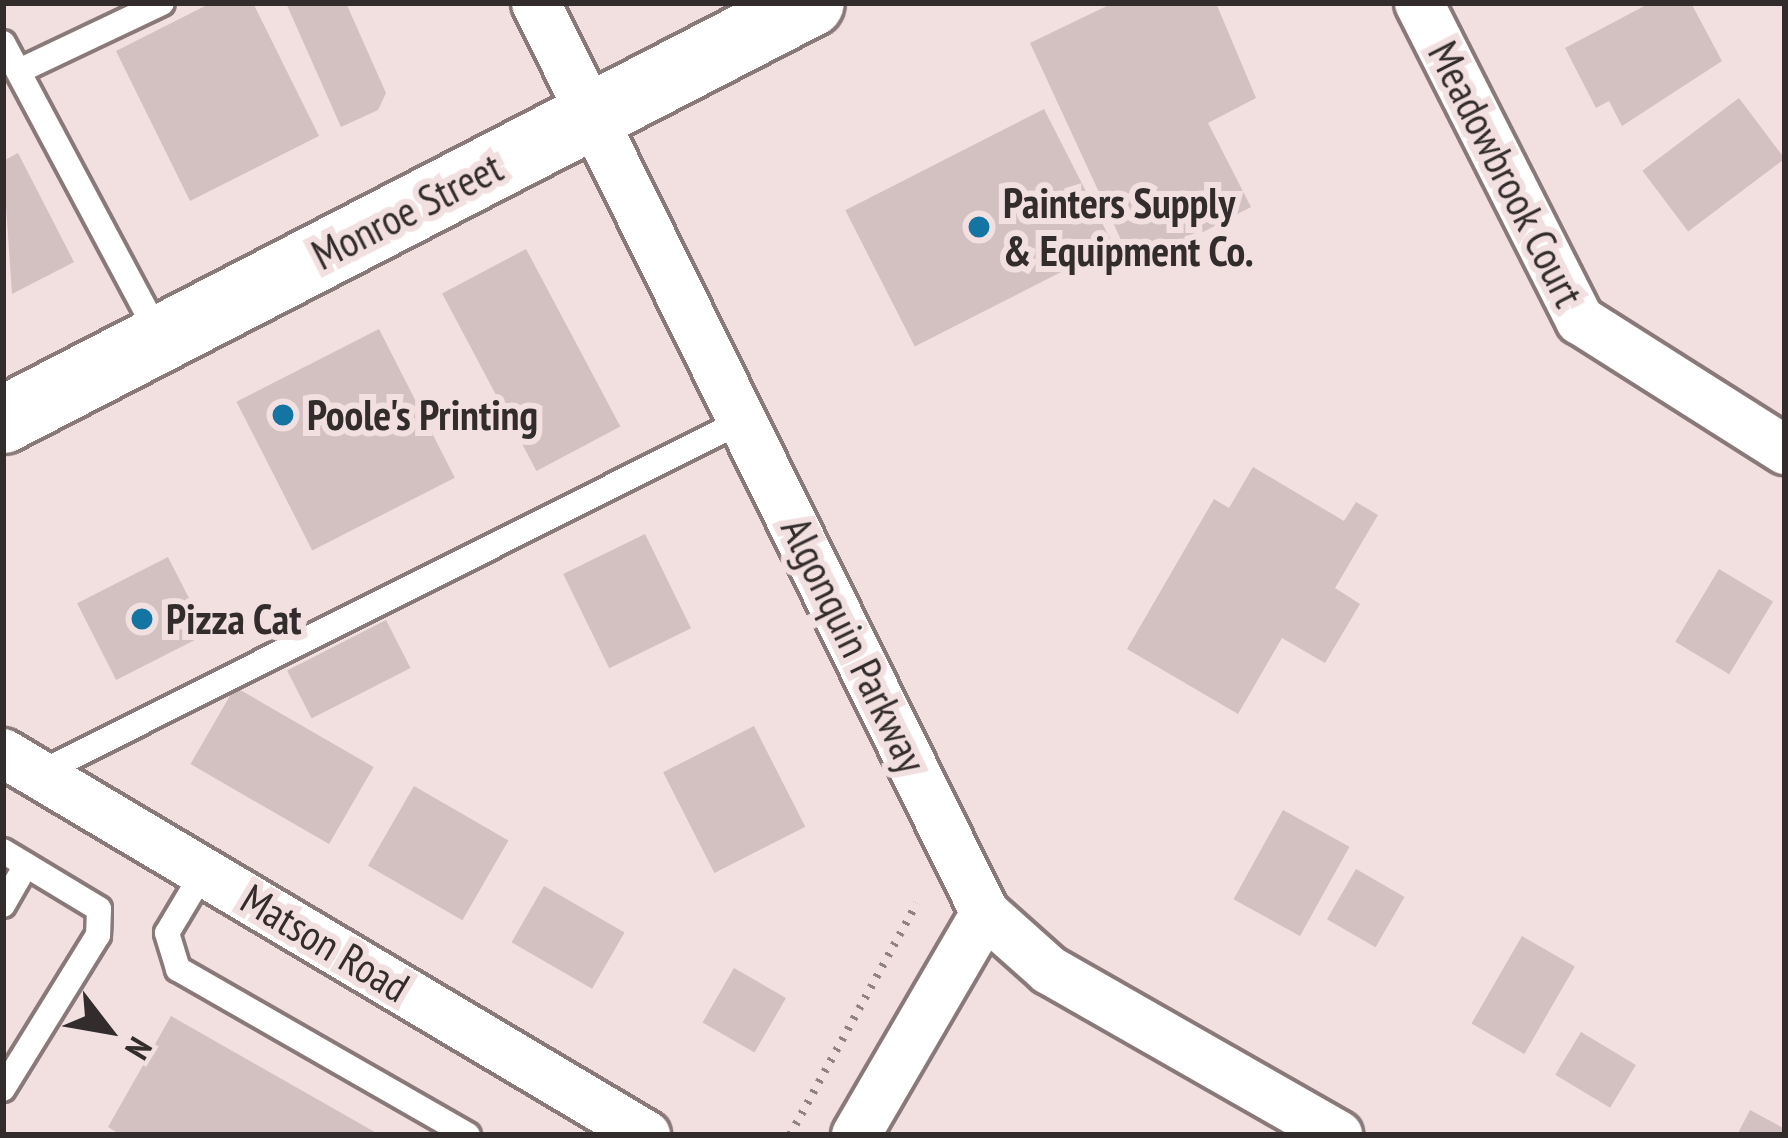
<!DOCTYPE html>
<html>
<head>
<meta charset="utf-8">
<style>
  body { margin:0 }
  #map { position:relative; width:1788px; height:1138px; overflow:hidden; background:#f2dfe0; font-family:"PT Sans Narrow",sans-serif }
  div>[style] { position:absolute }
  [style*='--x'] { left:calc(var(--x)*1px); top:calc(var(--y)*1px); width:calc(var(--w)*1px); rotate:calc(var(--a)*1deg) }
  .building>* { inset:0; background:#d3c0c1; transform-origin:0 0 }
  .path>* { height:8px; margin-top:-4px; transform-origin:0; background:repeating-linear-gradient(90deg,#8f8283 0 3px,transparent 0 12px) }
  .roads { filter:drop-shadow(3px 0 #8a7979) drop-shadow(-3px 0 #8a7979) drop-shadow(0 3px #8a7979) drop-shadow(0 -3px #8a7979) }
  .lane>* { height:24px; margin:-12px; padding:0 12px; transform-origin:12px; border-radius:12px; background:#fff }
  .street>* { height:48px; margin:-24px; padding:0 24px; transform-origin:24px; border-radius:24px; background:#fff }
  .primary>* { height:66px; margin:-33px; padding:0 33px; transform-origin:33px; border-radius:33px; background:#fff }
  .dots>* { width:33px; height:33px; translate:-50% -50%; box-sizing:border-box; border:6px solid #f2dfe0; border-radius:50% }
  span { translate:-50% -50%; white-space:nowrap; text-align:center; line-height:1.15; -webkit-text-stroke:12px #f2dfe0; paint-order:stroke }
  .street-label { font-size:42px; color:#332c2c }
  .poi-label { font-size:42px; color:#332c2c; font-weight:700 }
  .left { translate:0 -50%; text-align:left }
  .frame { position:absolute; inset:0; border:6px solid #332c2c; pointer-events:none }
  .north { position:absolute; left:48px; top:970px; width:120px; height:120px; -webkit-text-stroke:9px #f2dfe0; paint-order:stroke; rotate:121deg; font-size:33px; font-weight:700; line-height:48px; text-align:center; color:#332c2c }
  .north::after { content:''; display:block; margin:auto; width:42px; height:54px; background:#332c2c; clip-path:polygon(50% 0,100% 100%,50% 72%,0 100%) }
</style>
</head>
<body>
<div id="map">
  <div class="building">
    <i style="clip-path:polygon(211px 3px,253px 3px,319px 136px,190px 201px,116px 51px)"></i>
    <i style="clip-path:polygon(286px 3px,346px 3px,386px 93px,378px 110px,341px 127px)"></i>
    <i style="clip-path:polygon(1113px 3px,1216px 3px,1256px 98px,1208px 123px,1251px 207px,1134px 268px,1030px 43px)"></i>
    <i style="clip-path:polygon(1650px 3px,1691px 3px,1722px 61px,1622px 126px,1609px 101px,1596px 108px,1565px 48px)"></i>
    <i style="left:1739px;top:98px;width:76px;height:121px;rotate:53deg"></i>
    <i style="left:1044px;top:109px;width:153px;height:223px;rotate:63deg"></i>
    <i style="clip-path:polygon(18px 153px,74px 262px,12px 294px,3px 161px)"></i>
    <i style="left:526px;top:249px;width:201px;height:95px;rotate:62deg"></i>
    <i style="left:379px;top:329px;width:167px;height:160px;rotate:63deg"></i>
    <i style="clip-path:polygon(1253px 467px,1344px 521px,1356px 502px,1378px 515px,1335px 588px,1360px 604px,1325px 663px,1282px 638px,1238px 714px,1127px 649px,1214px 499px,1229px 508px)"></i>
    <i style="left:645px;top:534px;width:105px;height:91px;rotate:64deg"></i>
    <i style="left:168px;top:557px;width:86px;height:102px;rotate:63deg"></i>
    <i style="left:1719px;top:569px;width:63px;height:85px;rotate:31deg"></i>
    <i style="left:386px;top:620px;width:54px;height:111px;rotate:63deg"></i>
    <i style="left:235px;top:687px;width:160px;height:89px;rotate:30deg"></i>
    <i style="left:754px;top:726px;width:113px;height:102px;rotate:63deg"></i>
    <i style="left:414px;top:786px;width:109px;height:92px;rotate:30deg"></i>
    <i style="left:1283px;top:810px;width:76px;height:102px;rotate:29deg"></i>
    <i style="left:1356px;top:869px;width:56px;height:58px;rotate:30deg"></i>
    <i style="left:544px;top:886px;width:93px;height:65px;rotate:30deg"></i>
    <i style="left:1522px;top:936px;width:61px;height:101px;rotate:30deg"></i>
    <i style="left:734px;top:968px;width:60px;height:63px;rotate:30deg"></i>
    <i style="clip-path:polygon(171px 1016px,380px 1135px,121px 1135px,108px 1127px)"></i>
    <i style="left:1581px;top:1032px;width:64px;height:50px;rotate:31deg"></i>
    <i style="clip-path:polygon(1750px 1110px,1785px 1129px,1785px 1135px,1737px 1135px)"></i>
  </div>
  <div class="path">
    <i style="--x:790;--y:1135;--w:264;--a:-61.3"></i>
  </div>
  <div class="roads">
    <div class="lane">
      <i style="--x:3;--y:43;--w:333;--a:61.9"></i>
      <i style="--x:19;--y:71;--w:158;--a:-25.4"></i>
      <i style="--x:38;--y:774;--w:790;--a:-26.63"></i>
      <i style="--x:3;--y:851;--w:112;--a:31.1"></i>
      <i style="--x:99;--y:909;--w:26;--a:92"></i>
      <i style="--x:98;--y:935;--w:181;--a:121.7"></i>
      <i style="--x:204;--y:871;--w:72;--a:120.8"></i>
      <i style="--x:167;--y:933;--w:38;--a:73"></i>
      <i style="--x:178;--y:969;--w:334;--a:29.8"></i>
      <i style="--x:3;--y:905;--w:46;--a:-60.1"></i>
    </div>
    <div class="street">
      <i style="--x:536;--y:3;--w:1015;--a:63.74"></i>
      <i style="--x:985;--y:913;--w:86;--a:41.7"></i>
      <i style="--x:1049;--y:970;--w:333;--a:29.7"></i>
      <i style="--x:1419;--y:3;--w:356;--a:63.1"></i>
      <i style="--x:1580;--y:320;--w:243;--a:32.4"></i>
      <i style="--x:3;--y:753;--w:748;--a:30.71"></i>
      <i style="--x:856;--y:1135;--w:257;--a:-59.8"></i>
    </div>
    <div class="primary">
      <i style="--x:3;--y:420;--w:909;--a:-27.3"></i>
    </div>
  </div>
  <div class="dots">
    <i style="left:979px;top:227px;background:#1475a2"></i>
    <i style="left:283px;top:415px;background:#1475a2"></i>
    <i style="left:142px;top:619px;background:#1475a2"></i>
  </div>
  <div class="street-label">
    <span style="left:1506px;top:174px;rotate:63deg">Meadowbrook Court</span>
    <span style="left:407px;top:211px;rotate:-27deg">Monroe Street</span>
    <span style="left:854px;top:645px;rotate:64deg">Algonquin Parkway</span>
    <span style="left:325px;top:943px;rotate:31deg">Matson Road</span>
  </div>
  <div class="poi-label">
    <span class="left" style="left:1003px;top:227px">Painters Supply<br>&amp; Equipment Co.</span>
    <span class="left" style="left:307px;top:415px">Poole's Printing</span>
    <span class="left" style="left:166px;top:619px">Pizza Cat</span>
  </div>
  <div class="frame"></div>
  <div class="north">N</div>
</div>
</body>
</html>
